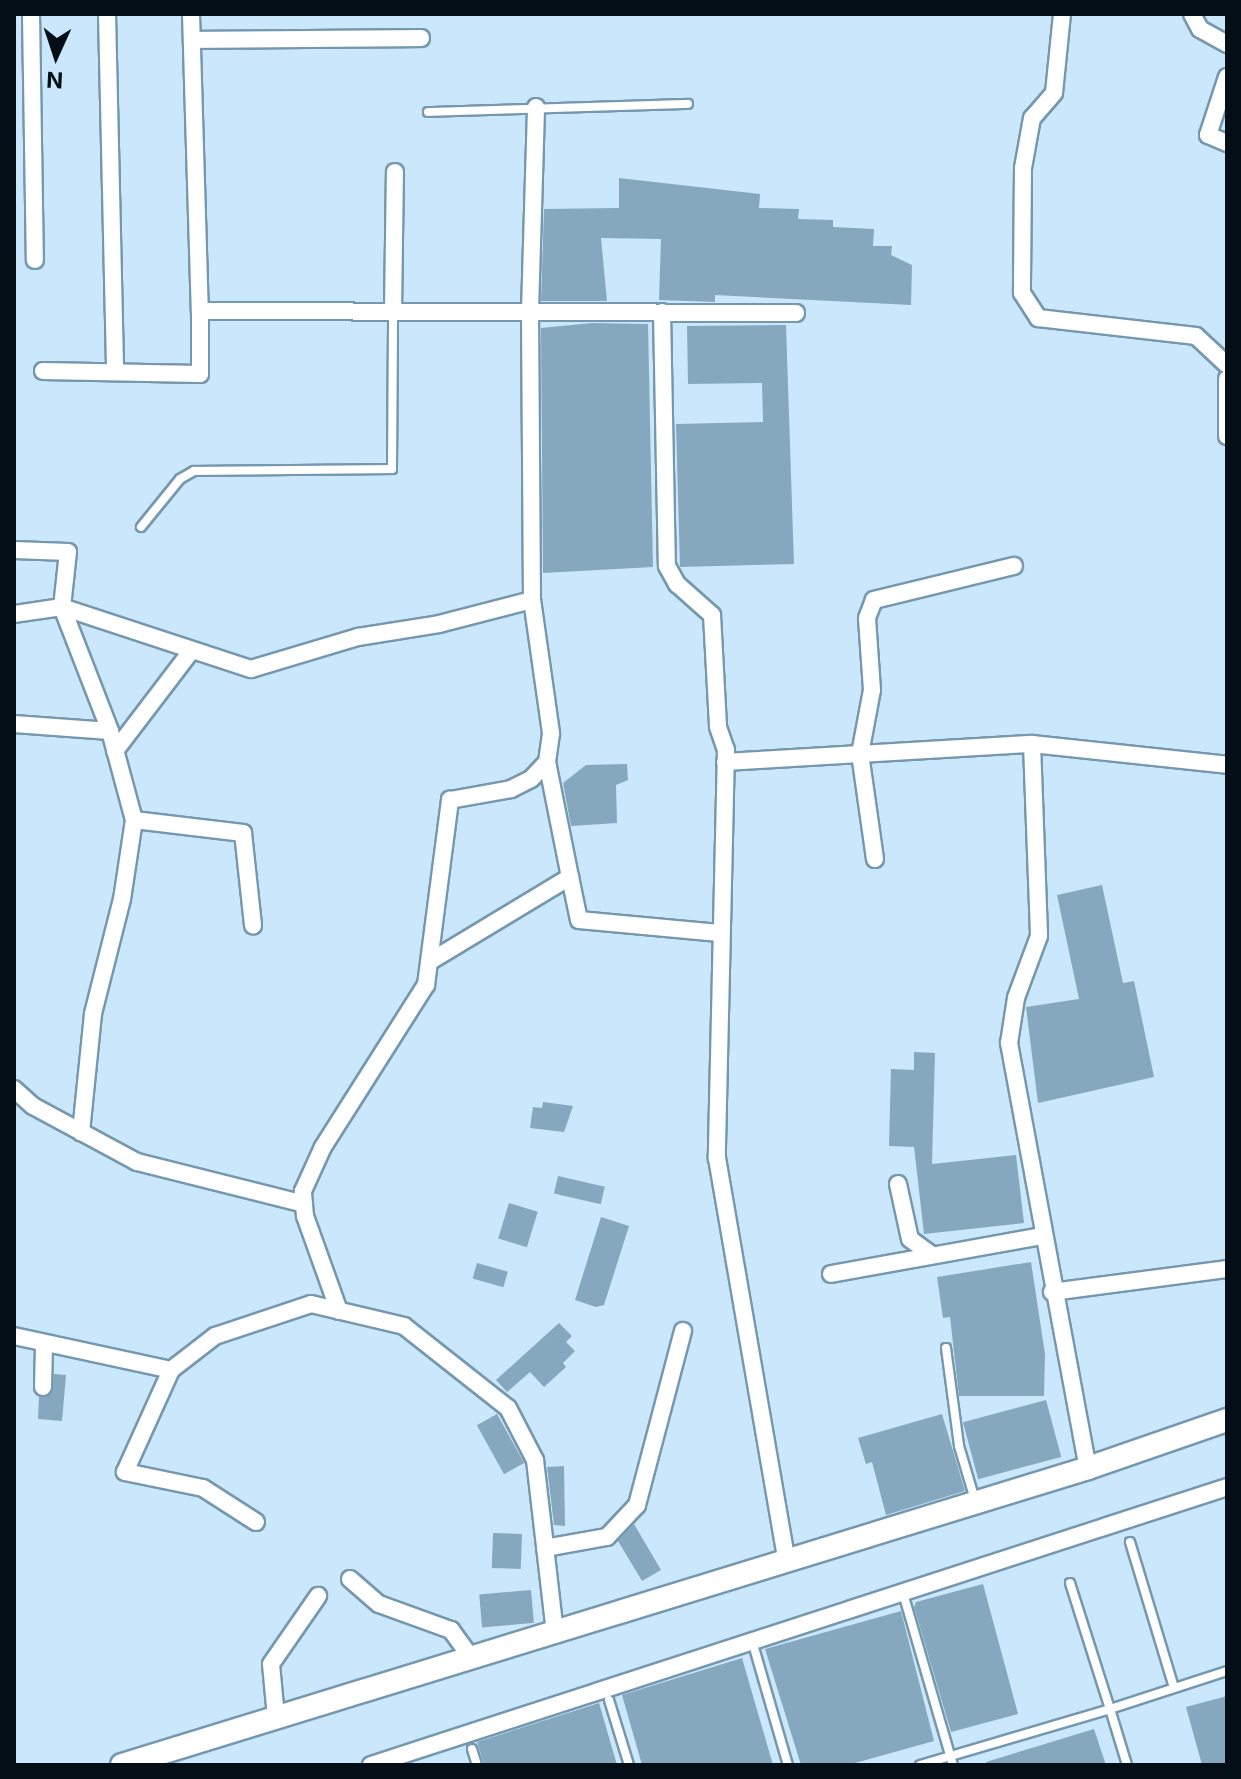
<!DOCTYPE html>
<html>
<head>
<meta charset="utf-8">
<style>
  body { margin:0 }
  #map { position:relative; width:1241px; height:1779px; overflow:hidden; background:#cae7fb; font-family:Inter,sans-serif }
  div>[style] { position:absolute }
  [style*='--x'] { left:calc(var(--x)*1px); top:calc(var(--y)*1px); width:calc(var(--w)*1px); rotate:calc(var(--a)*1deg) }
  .building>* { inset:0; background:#86a8bf; transform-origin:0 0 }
  .roads { filter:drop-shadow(2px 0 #7698af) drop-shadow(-2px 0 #7698af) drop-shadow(0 2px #7698af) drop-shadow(0 -2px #7698af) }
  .lane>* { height:8px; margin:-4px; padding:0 4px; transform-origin:4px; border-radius:4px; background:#fff }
  .street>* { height:16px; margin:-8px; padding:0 8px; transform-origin:8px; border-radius:8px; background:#fff }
  .secondary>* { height:22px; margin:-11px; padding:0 11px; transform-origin:11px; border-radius:11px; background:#fff }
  span { translate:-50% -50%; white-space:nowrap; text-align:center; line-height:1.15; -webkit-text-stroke:7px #cae7fb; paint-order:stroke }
  .frame { position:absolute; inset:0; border:16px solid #030e16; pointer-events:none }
  .north { position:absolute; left:16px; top:16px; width:80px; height:80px; -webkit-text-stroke:6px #cae7fb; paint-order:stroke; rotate:183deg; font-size:22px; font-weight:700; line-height:32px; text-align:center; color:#030e16 }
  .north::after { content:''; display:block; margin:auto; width:28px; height:36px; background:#030e16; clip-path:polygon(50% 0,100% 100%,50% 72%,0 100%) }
</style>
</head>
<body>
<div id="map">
  <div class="building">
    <i style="clip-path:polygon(619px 178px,760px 194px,759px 208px,799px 209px,798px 219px,833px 220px,833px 227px,874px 229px,873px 246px,892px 246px,891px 255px,912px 265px,911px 305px,715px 295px,715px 302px,659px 300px,661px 239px,601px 238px,607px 301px,541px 301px,544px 209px,619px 208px)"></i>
    <i style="clip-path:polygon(592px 323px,648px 324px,653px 567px,543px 573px,541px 328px)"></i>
    <i style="clip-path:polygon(786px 325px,794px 564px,680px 567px,676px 424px,763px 422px,762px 383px,688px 384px,687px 326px)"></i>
    <i style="clip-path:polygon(627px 764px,628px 780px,616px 785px,617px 823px,571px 826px,563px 783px,586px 765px)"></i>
    <i style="clip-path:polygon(1102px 885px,1123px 983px,1134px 981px,1154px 1077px,1038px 1103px,1026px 1007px,1079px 999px,1057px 895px)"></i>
    <i style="clip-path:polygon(914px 1052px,935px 1053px,932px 1164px,1016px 1155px,1024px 1223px,924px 1234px,914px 1147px,889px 1146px,891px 1069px,914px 1070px)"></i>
    <i style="clip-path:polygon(543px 1102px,573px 1106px,564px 1132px,530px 1128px,533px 1107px,542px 1108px)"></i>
    <i style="left:558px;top:1176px;width:48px;height:18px;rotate:13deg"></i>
    <i style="left:509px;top:1203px;width:30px;height:37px;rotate:17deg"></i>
    <i style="clip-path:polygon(601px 1217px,629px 1226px,604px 1305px,596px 1307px,575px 1300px)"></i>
    <i style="clip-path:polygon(1031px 1262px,1045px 1354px,1044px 1396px,959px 1396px,950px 1317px,943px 1318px,937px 1277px)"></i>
    <i style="left:477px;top:1263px;width:32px;height:16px;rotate:16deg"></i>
    <i style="clip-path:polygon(559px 1323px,572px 1336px,566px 1342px,575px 1351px,563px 1363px,566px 1367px,544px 1387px,530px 1372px,507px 1392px,496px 1380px)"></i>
    <i style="clip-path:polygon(54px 1374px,66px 1375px,62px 1421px,38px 1419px,39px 1397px,52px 1393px)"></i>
    <i style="left:1046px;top:1400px;width:59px;height:86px;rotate:75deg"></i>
    <i style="left:497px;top:1414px;width:56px;height:23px;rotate:61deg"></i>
    <i style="clip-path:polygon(942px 1414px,965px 1491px,886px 1515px,872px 1462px,866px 1464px,858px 1438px)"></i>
    <i style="clip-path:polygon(564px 1466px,565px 1526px,554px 1525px,547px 1467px)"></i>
    <i style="clip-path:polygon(634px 1524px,661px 1570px,642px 1581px,618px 1541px)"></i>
    <i style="left:493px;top:1533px;width:29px;height:35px;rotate:2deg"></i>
    <i style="clip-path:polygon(983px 1584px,1018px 1714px,951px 1732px,914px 1607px,916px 1602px)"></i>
    <i style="left:531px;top:1590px;width:33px;height:52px;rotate:85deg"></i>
    <i style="clip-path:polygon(901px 1611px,934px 1741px,848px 1765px,801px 1765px,765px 1649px)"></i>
    <i style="clip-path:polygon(742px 1658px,773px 1765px,642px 1765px,622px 1695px)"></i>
    <i style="clip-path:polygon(1227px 1696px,1227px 1765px,1202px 1765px,1186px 1707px)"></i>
    <i style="clip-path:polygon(599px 1703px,617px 1765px,484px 1765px,477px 1742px)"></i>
    <i style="clip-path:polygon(1094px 1729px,1106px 1765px,986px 1765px,986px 1762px)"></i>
  </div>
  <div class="roads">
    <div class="lane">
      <i style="--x:428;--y:112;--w:260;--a:-1.8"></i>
      <i style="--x:141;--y:527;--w:62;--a:-50.9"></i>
      <i style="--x:180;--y:479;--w:16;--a:-30"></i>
      <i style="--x:194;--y:471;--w:198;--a:-0.6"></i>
      <i style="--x:392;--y:469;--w:158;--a:-89.6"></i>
      <i style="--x:946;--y:1348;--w:99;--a:82.4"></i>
      <i style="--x:959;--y:1446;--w:56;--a:73.5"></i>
      <i style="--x:1130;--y:1542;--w:152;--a:73.2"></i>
      <i style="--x:1070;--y:1583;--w:132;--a:72.4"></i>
      <i style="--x:1110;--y:1709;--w:123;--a:-18"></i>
      <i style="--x:905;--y:1600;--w:172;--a:73.8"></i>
      <i style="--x:755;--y:1651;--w:119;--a:73.9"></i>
      <i style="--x:609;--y:1700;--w:68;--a:72.9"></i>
      <i style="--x:472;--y:1749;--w:17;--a:73"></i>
      <i style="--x:920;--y:1765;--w:198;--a:-16.4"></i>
      <i style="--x:1110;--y:1709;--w:59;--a:73.1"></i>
    </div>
    <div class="street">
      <i style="--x:31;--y:14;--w:246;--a:89.1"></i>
      <i style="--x:107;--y:14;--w:358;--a:88.7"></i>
      <i style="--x:191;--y:14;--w:297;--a:88.3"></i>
      <i style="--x:200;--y:311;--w:596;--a:0.19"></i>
      <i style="--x:1062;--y:14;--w:79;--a:95.8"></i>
      <i style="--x:1054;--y:93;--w:33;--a:131"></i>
      <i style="--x:1032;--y:118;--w:51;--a:100.2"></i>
      <i style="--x:1023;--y:168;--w:125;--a:90.5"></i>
      <i style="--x:1022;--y:293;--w:30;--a:57"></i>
      <i style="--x:1038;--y:318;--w:159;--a:6.5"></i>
      <i style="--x:1196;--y:336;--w:42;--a:43.1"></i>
      <i style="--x:1192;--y:14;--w:17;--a:62"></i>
      <i style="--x:1200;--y:29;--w:31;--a:29"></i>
      <i style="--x:192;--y:40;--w:229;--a:-0.5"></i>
      <i style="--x:1227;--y:77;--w:61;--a:108.1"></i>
      <i style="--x:1208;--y:135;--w:21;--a:23"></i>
      <i style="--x:393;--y:311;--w:139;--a:-89.2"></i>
      <i style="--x:662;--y:312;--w:254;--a:88.9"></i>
      <i style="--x:667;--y:566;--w:21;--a:61"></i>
      <i style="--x:677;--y:584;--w:47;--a:41.5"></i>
      <i style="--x:712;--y:615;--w:112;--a:86.9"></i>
      <i style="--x:718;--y:727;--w:24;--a:71"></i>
      <i style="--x:726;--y:750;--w:408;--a:91.3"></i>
      <i style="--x:717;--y:1158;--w:405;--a:80.2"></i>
      <i style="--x:43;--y:371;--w:157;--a:1.1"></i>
      <i style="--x:200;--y:374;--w:63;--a:-90"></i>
      <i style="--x:1227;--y:379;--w:57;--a:90"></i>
      <i style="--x:14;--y:550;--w:54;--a:2.1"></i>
      <i style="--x:68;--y:552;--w:55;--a:96.2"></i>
      <i style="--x:62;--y:607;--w:49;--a:171.7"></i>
      <i style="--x:62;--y:607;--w:199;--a:18.2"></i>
      <i style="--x:251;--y:669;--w:112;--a:-16.7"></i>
      <i style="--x:358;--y:637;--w:82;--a:-9.1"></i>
      <i style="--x:439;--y:624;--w:96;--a:-14.5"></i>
      <i style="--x:532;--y:600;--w:289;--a:-90.4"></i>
      <i style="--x:530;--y:311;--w:204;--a:-88.3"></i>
      <i style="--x:62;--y:607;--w:133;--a:68.8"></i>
      <i style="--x:110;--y:731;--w:92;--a:74.9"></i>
      <i style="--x:134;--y:820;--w:80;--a:98.6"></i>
      <i style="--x:122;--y:899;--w:119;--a:104.2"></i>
      <i style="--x:93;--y:1014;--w:119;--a:95.8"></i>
      <i style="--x:14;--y:724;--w:96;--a:4.2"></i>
      <i style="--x:1032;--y:744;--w:196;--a:6.1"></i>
      <i style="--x:115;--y:751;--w:127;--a:-52.7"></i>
      <i style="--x:725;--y:762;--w:308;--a:-3.4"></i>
      <i style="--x:1032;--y:744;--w:192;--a:87.9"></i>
      <i style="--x:1039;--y:936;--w:66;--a:110.4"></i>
      <i style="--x:1016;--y:998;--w:46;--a:98.8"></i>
      <i style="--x:1009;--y:1043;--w:432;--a:79.5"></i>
      <i style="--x:134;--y:820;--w:110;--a:6.8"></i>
      <i style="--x:243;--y:833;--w:93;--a:83.8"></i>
      <i style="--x:875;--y:859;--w:106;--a:-98.1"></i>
      <i style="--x:860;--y:754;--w:65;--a:-79.4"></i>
      <i style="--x:872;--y:690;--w:72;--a:-94"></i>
      <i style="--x:867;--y:618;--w:19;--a:-69"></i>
      <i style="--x:874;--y:600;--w:144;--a:-13.7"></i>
      <i style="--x:570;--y:877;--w:44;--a:78.2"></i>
      <i style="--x:579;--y:920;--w:141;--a:5.3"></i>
      <i style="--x:429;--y:962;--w:165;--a:-31.1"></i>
      <i style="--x:570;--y:877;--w:117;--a:-101.3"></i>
      <i style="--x:14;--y:1089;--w:25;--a:42"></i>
      <i style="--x:33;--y:1106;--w:118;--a:28.3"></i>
      <i style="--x:137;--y:1162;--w:172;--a:14.1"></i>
      <i style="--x:898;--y:1184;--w:56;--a:77.7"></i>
      <i style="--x:910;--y:1239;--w:24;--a:36"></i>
      <i style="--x:831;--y:1274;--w:215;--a:-10.2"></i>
      <i style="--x:1052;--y:1292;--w:177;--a:-7.5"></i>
      <i style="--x:339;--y:1311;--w:101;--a:-109.7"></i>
      <i style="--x:305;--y:1216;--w:25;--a:-95"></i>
      <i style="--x:303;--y:1191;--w:48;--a:-65.6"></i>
      <i style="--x:323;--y:1147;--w:192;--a:-57.6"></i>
      <i style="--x:426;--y:985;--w:187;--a:-82.6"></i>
      <i style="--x:450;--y:800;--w:62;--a:-10.2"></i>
      <i style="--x:511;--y:789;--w:22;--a:-27"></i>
      <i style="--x:531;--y:779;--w:23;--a:-47"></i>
      <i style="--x:547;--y:762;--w:29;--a:-82"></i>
      <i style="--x:551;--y:733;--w:134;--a:-98.1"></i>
      <i style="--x:14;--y:1336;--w:161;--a:12.2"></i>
      <i style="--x:43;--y:1387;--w:42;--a:-88.6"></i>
      <i style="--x:256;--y:1522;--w:63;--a:-147.3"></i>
      <i style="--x:203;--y:1488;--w:80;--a:-168.4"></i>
      <i style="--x:125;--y:1472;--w:112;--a:-65.7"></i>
      <i style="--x:171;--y:1370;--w:56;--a:-37.7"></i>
      <i style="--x:215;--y:1336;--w:101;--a:-18.4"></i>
      <i style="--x:311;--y:1304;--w:96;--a:13.3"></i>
      <i style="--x:404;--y:1326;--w:132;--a:38.3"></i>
      <i style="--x:508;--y:1408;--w:59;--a:62.6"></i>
      <i style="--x:535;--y:1460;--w:173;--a:83.4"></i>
      <i style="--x:545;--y:1548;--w:63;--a:-10.1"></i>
      <i style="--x:607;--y:1537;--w:44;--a:-46.8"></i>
      <i style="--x:637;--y:1505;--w:180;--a:-75.2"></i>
      <i style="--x:350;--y:1579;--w:38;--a:41"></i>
      <i style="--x:379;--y:1604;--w:77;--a:19.9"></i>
      <i style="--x:451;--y:1630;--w:34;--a:54"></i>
      <i style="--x:276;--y:1717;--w:53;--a:-95.4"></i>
      <i style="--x:271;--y:1664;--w:83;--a:-55.3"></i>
      <i style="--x:371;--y:1765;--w:900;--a:-17.99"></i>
    </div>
    <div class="secondary">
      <i style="--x:122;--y:1765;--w:1011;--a:-17.09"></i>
      <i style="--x:1088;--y:1468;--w:147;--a:-19.1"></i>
    </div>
  </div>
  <div class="frame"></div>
  <div class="north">N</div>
</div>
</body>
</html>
